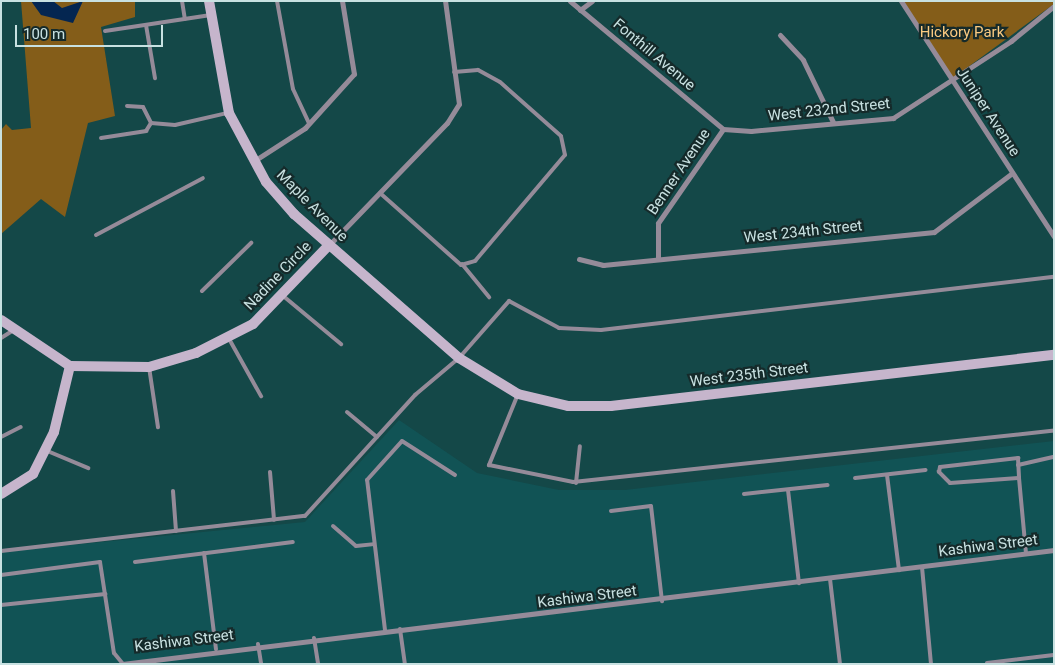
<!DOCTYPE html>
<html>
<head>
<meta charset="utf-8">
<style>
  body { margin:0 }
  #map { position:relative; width:1055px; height:665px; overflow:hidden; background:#144848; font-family:Roboto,sans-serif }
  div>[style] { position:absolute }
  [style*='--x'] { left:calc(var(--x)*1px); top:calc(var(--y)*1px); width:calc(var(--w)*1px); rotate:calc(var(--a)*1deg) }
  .built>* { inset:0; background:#115355 }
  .green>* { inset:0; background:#845d19 }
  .water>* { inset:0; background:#042651 }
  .lane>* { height:4px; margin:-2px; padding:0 2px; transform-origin:2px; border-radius:2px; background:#958b99 }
  .street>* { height:5px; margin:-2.5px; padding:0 2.5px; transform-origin:2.5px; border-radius:2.5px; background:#958b99 }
  .secondary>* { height:10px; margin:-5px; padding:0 5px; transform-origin:5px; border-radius:5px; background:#c6b5cc }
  span { translate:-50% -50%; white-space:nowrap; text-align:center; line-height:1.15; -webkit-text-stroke:4.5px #152a2a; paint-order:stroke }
  .park-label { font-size:15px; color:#faca81 }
  .street-label { font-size:15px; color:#c8e1e1 }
  .frame { position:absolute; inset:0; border:2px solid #c8e1e1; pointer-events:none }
  .scale { position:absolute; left:15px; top:25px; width:148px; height:22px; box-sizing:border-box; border:2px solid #c8e1e1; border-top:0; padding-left:6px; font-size:15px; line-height:18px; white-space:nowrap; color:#c8e1e1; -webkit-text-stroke:4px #152a2a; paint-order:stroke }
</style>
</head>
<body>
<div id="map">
  <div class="built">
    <i style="clip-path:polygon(399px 420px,477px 473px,559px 490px,625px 490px,1054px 441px,1054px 664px,1px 664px,1px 552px,305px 522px)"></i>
  </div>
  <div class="green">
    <i style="clip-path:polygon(21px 1px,135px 1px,135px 17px,101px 27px,115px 116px,88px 123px,65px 217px,41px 199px,1px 234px,1px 130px,6px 124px,12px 130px,31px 128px)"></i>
    <i style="clip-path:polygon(902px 1px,1054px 1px,1054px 4px,953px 78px)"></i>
  </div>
  <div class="water">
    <i style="clip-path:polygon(31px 1px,53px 1px,62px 8px,83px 1px,73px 23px,41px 15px)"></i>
  </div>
  <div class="lane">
    <i style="--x:182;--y:1;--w:18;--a:81"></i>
    <i style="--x:277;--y:1;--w:89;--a:79.7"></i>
    <i style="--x:293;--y:89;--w:38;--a:65"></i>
    <i style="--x:146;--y:25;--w:54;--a:80.4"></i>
    <i style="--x:105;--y:31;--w:107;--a:-8.6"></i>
    <i style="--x:127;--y:106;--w:16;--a:4"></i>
    <i style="--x:143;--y:107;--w:18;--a:63"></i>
    <i style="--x:151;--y:123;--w:24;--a:5"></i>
    <i style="--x:175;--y:125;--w:53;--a:-13"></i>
    <i style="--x:101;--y:138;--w:46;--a:-8.8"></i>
    <i style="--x:146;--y:131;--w:9;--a:-58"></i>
    <i style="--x:380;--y:193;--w:108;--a:41.6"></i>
    <i style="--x:461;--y:265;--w:15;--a:-16"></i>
    <i style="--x:475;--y:261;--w:139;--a:-49.7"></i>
    <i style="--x:565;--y:155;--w:19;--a:-102"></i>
    <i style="--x:561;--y:136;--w:81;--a:-138.5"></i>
    <i style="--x:500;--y:82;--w:25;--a:-151"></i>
    <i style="--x:478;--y:70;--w:24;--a:175"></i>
    <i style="--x:96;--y:235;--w:121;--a:-28"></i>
    <i style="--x:462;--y:264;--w:43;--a:50.7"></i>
    <i style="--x:202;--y:291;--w:69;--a:-44.4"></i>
    <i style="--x:282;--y:295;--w:77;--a:39.7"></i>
    <i style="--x:228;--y:337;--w:68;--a:60.8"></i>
    <i style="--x:1;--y:338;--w:15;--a:-32"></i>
    <i style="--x:149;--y:367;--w:61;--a:81.5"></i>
    <i style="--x:518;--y:394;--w:77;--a:112.2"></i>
    <i style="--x:489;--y:465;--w:86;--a:11.4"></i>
    <i style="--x:573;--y:482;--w:484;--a:-6.1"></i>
    <i style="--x:347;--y:412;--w:39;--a:40"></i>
    <i style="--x:1;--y:437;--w:22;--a:-27"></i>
    <i style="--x:45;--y:450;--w:47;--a:22.7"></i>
    <i style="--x:1018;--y:465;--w:37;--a:-13"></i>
    <i style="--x:270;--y:472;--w:48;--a:85.2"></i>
    <i style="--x:887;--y:475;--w:96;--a:82.8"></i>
    <i style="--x:855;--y:478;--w:71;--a:-6.4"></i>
    <i style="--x:1019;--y:478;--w:69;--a:175.9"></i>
    <i style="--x:950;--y:483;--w:16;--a:-135"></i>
    <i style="--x:939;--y:472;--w:5;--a:-79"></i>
    <i style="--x:940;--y:467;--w:79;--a:-6.6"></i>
    <i style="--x:1018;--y:458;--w:20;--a:87"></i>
    <i style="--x:1019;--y:478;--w:76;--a:84.7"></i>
    <i style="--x:576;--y:483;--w:37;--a:-84"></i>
    <i style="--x:788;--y:490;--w:94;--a:83.3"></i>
    <i style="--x:173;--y:491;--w:40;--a:85.7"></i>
    <i style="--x:744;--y:494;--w:84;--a:-6.1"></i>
    <i style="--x:611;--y:511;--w:40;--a:-7.1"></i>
    <i style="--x:651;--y:506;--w:96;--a:83.4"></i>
    <i style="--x:333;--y:526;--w:30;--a:41"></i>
    <i style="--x:356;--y:546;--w:18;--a:-6"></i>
    <i style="--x:1;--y:551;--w:306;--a:-6.6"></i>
    <i style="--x:305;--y:516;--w:164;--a:-47.7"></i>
    <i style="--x:415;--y:395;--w:57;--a:-40.1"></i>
    <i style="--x:459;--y:358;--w:76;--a:-48.7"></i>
    <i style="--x:509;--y:301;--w:57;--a:28.4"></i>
    <i style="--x:559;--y:328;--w:42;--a:2.7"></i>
    <i style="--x:601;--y:330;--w:456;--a:-6.7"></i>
    <i style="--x:204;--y:553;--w:97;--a:82.9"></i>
    <i style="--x:135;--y:562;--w:159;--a:-7.2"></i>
    <i style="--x:922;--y:567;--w:97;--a:84.7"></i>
    <i style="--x:1;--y:575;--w:100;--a:-7.5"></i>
    <i style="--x:100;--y:562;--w:92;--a:81.3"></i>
    <i style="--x:114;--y:653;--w:13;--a:51"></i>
    <i style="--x:830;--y:579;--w:86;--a:83.3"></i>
    <i style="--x:1;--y:605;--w:105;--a:-6"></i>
    <i style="--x:400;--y:629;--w:35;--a:82"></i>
    <i style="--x:385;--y:630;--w:151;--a:-96.8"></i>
    <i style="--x:367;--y:480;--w:52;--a:-48.1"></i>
    <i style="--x:402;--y:441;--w:63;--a:32.7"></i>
    <i style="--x:314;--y:638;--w:26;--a:81"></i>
    <i style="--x:258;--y:644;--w:20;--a:81"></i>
    <i style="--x:987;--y:663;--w:67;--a:-6.8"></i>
  </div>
  <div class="street">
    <i style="--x:570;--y:1;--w:199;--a:39.9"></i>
    <i style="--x:901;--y:1;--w:281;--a:57"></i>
    <i style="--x:580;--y:10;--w:15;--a:-37"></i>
    <i style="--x:780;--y:35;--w:34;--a:47"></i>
    <i style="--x:803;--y:60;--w:69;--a:64.2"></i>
    <i style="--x:723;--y:129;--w:28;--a:4"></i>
    <i style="--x:751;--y:131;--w:143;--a:-5.2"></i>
    <i style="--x:893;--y:118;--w:141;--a:-33.1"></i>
    <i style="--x:1011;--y:41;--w:55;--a:-39.1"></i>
    <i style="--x:254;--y:161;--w:61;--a:-32.9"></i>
    <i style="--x:305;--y:128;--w:73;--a:-47.8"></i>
    <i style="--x:354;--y:74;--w:74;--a:-99.3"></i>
    <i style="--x:329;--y:245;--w:170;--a:-46"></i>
    <i style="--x:447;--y:123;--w:22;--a:-58"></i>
    <i style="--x:459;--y:104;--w:104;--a:-97.7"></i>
    <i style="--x:579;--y:259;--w:25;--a:14"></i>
    <i style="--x:603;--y:265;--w:333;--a:-5.7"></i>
    <i style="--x:934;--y:232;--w:98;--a:-37.1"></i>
    <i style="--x:658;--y:259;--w:36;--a:-90"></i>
    <i style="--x:658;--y:223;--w:114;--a:-55.3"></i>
    <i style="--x:122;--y:664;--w:939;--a:-6.97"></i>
  </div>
  <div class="secondary">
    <i style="--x:209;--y:1;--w:114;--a:79.9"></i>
    <i style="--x:229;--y:113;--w:78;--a:61.8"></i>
    <i style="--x:266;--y:182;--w:43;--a:48.8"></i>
    <i style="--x:294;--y:214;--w:219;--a:41.1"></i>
    <i style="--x:459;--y:358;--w:69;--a:31.4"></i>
    <i style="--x:518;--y:394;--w:51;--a:13.5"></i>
    <i style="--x:568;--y:406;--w:43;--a:0"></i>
    <i style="--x:611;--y:406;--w:446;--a:-6.6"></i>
    <i style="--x:1;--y:320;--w:83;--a:33.7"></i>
    <i style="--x:70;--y:366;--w:79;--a:0.7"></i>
    <i style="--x:149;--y:367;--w:49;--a:-16.6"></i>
    <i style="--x:196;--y:353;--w:64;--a:-27"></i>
    <i style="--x:253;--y:324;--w:110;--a:-46.1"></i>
    <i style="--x:1;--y:494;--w:38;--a:-32"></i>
    <i style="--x:33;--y:474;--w:47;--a:-63.4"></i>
    <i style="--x:54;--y:432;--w:68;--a:-76.4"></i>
  </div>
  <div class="park-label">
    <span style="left:962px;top:33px">Hickory Park</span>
  </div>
  <div class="street-label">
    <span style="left:654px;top:55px;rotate:40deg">Fonthill Avenue</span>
    <span style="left:829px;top:110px;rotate:-6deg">West 232nd Street</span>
    <span style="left:988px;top:112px;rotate:57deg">Juniper Avenue</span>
    <span style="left:679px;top:172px;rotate:-56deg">Benner Avenue</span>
    <span style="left:312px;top:206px;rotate:45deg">Maple Avenue</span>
    <span style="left:803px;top:232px;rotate:-6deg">West 234th Street</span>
    <span style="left:278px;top:276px;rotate:-46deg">Nadine Circle</span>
    <span style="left:749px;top:375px;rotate:-7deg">West 235th Street</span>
    <span style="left:988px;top:546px;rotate:-7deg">Kashiwa Street</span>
    <span style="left:587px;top:597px;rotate:-7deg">Kashiwa Street</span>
    <span style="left:184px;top:641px;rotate:-7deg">Kashiwa Street</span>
  </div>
  <div class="frame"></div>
  <div class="scale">100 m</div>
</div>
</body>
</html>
